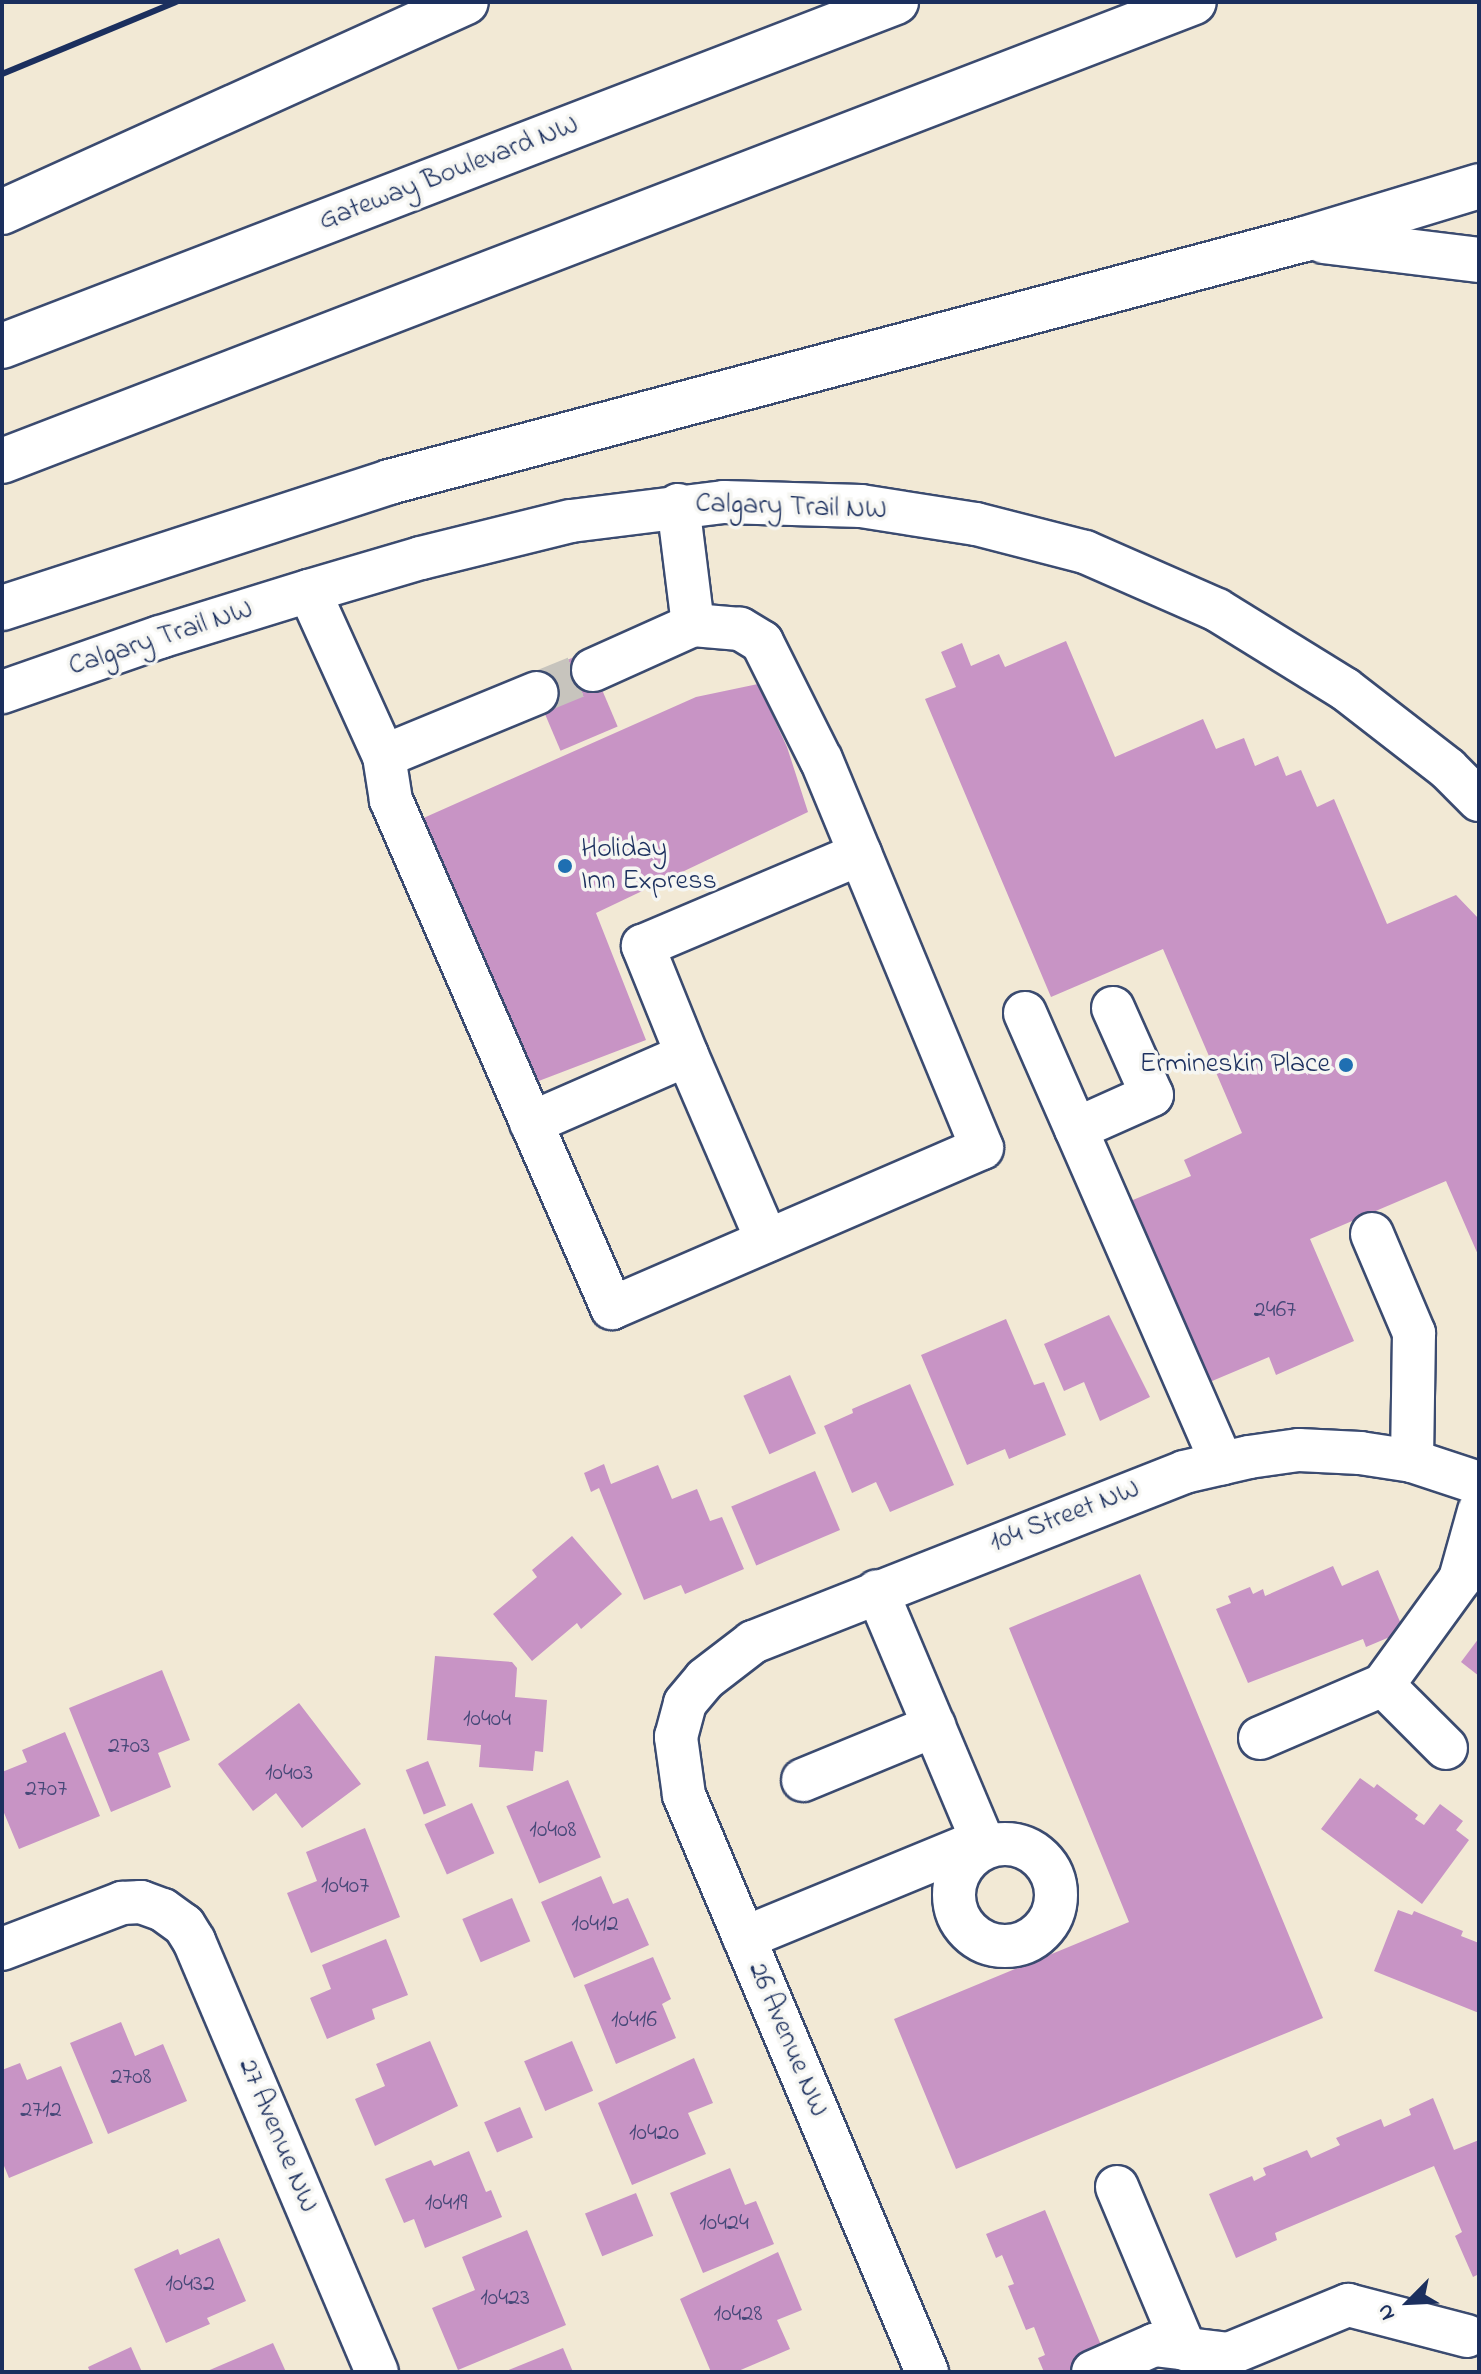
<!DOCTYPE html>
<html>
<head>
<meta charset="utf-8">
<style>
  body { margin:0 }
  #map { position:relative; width:1481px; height:2374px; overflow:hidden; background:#f2e9d5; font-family:"Indie Flower",sans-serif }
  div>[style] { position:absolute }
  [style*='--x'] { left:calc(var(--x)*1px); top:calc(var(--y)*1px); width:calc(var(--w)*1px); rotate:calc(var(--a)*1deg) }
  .building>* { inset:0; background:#c894c5; transform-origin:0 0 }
  .minor-tunnel>* { height:42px; margin-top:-21px; transform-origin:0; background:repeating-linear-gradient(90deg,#c7c4bd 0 42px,transparent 0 63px) }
  .roads { filter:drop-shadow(2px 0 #3b4b70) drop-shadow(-2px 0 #3b4b70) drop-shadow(0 2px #3b4b70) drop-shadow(0 -2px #3b4b70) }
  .minor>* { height:42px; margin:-21px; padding:0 21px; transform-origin:21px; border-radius:21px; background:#fff }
  .minor>.ring { margin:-21px; padding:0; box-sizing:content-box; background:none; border:42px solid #fff; border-radius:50% }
  .highway>* { height:44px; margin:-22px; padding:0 22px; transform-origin:22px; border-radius:22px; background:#fff }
  .rail>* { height:6px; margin:-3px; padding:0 3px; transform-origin:3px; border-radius:3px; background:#1b2f5e }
  .dots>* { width:22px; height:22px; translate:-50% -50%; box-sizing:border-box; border:4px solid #f6f6f2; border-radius:50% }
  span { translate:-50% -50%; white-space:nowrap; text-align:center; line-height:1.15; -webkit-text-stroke:7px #f6f6f2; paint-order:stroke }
  .number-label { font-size:24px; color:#464878 }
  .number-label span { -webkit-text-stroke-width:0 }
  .street-label { font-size:28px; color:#1b2f5e }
  .poi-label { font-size:28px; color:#1b2f5e }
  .left { translate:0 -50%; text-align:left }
  .right { translate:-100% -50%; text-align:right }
  .frame { position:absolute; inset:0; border:4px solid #1b2f5e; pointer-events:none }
  .north { position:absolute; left:1369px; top:2262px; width:80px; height:80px; -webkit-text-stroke:6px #f6f6f2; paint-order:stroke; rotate:246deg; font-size:22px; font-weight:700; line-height:32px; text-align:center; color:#1b2f5e }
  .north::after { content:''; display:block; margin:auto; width:28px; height:36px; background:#1b2f5e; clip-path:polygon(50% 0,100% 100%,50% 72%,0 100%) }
</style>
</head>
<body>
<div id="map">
  <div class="building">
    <i style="clip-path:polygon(1066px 641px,1115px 757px,1203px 719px,1216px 749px,1244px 738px,1255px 766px,1278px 756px,1286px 776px,1301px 770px,1317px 807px,1334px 799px,1387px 924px,1456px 895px,1479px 919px,1479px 1257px,1446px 1181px,1310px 1239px,1354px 1341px,1276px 1375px,1269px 1357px,1205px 1384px,1128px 1202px,1191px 1176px,1184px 1160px,1242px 1133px,1163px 949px,1051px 997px,925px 699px,956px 687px,941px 652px,962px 643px,971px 666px,999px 654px,1005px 667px)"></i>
    <i style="left:586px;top:652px;width:81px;height:62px;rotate:67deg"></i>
    <i style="clip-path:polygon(758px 684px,787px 747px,808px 812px,596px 913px,646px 1040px,523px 1087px,419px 820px,696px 697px)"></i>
    <i style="clip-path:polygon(1109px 1315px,1150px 1397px,1100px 1421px,1084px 1382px,1064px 1391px,1044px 1344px)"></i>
    <i style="clip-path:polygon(1006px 1319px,1034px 1385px,1044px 1382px,1066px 1435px,1009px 1459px,1005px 1449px,967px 1465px,921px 1355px)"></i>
    <i style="left:790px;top:1375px;width:64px;height:51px;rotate:66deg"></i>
    <i style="clip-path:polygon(910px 1384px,954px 1485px,890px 1512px,876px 1482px,852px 1493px,824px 1426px,853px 1413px,852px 1409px)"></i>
    <i style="clip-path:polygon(604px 1464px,611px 1484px,658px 1465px,672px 1499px,697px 1489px,710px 1521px,722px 1517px,744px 1569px,685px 1594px,681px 1585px,644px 1600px,599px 1488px,591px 1492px,584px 1473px)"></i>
    <i style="left:815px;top:1471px;width:64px;height:91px;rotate:67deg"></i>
    <i style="clip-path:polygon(572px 1536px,622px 1594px,581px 1629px,577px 1623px,532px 1661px,493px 1614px,537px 1577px,532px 1570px)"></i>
    <i style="clip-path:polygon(1333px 1566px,1342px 1586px,1378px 1570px,1404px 1631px,1366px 1647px,1363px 1639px,1248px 1683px,1216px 1609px,1231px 1603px,1228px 1596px,1250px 1587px,1253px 1594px,1263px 1589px,1265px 1596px)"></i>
    <i style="clip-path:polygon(1140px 1574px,1323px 2018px,956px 2169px,894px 2019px,1129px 1922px,1009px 1628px)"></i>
    <i style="clip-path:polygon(1479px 1638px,1479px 1676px,1461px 1662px)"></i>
    <i style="clip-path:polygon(435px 1656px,512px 1662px,517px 1668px,515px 1697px,547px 1700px,543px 1752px,535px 1751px,533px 1771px,479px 1767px,481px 1745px,427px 1740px)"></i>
    <i style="clip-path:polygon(162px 1670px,190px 1740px,158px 1753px,171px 1787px,111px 1812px,69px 1708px)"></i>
    <i style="clip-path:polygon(299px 1703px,361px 1784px,302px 1828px,276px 1793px,253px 1811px,218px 1764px)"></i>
    <i style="clip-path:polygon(65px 1732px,100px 1816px,19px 1849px,2px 1808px,2px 1772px,27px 1762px,22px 1750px)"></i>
    <i style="left:428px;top:1761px;width:48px;height:24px;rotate:68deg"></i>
    <i style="clip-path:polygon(1360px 1778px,1374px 1788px,1377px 1784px,1418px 1815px,1415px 1819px,1424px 1825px,1440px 1804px,1463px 1821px,1456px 1830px,1469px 1840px,1422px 1904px,1321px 1829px)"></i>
    <i style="left:568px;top:1780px;width:84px;height:67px;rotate:67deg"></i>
    <i style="left:472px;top:1803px;width:55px;height:52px;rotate:66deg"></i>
    <i style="clip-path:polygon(365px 1828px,400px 1917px,311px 1953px,287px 1893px,317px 1881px,306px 1852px)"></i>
    <i style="clip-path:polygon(601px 1876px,613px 1904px,628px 1898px,649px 1945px,574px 1978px,541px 1902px)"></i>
    <i style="left:512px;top:1898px;width:47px;height:54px;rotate:67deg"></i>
    <i style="clip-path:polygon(1398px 1910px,1412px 1915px,1414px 1911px,1463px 1931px,1461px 1936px,1479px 1943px,1479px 2013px,1374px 1971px)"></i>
    <i style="clip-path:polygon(386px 1939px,408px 1995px,372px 2009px,375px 2019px,327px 2039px,310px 1998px,331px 1989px,322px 1965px)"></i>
    <i style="clip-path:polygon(653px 1957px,671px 1999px,662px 2004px,676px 2038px,616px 2064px,584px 1985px)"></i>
    <i style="clip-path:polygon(121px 2022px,135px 2056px,163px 2044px,187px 2101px,108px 2134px,70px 2043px)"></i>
    <i style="clip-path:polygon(430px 2041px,458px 2106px,375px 2146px,355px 2099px,385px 2086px,376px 2064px)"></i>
    <i style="left:572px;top:2041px;width:54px;height:52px;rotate:67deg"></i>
    <i style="clip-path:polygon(694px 2058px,713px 2103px,688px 2113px,706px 2154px,632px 2185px,598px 2103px)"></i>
    <i style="clip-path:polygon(20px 2063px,27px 2080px,61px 2066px,93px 2143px,9px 2178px,2px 2161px,2px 2070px)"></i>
    <i style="clip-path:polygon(1433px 2098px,1454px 2150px,1479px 2140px,1479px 2274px,1473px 2277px,1455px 2236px,1462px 2232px,1434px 2166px,1275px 2233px,1277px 2240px,1236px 2258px,1209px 2194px,1252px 2176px,1254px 2181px,1266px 2175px,1263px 2168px,1307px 2150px,1311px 2158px,1340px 2145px,1336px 2138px,1381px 2119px,1384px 2127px,1411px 2115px,1409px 2109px)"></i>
    <i style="left:520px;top:2107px;width:33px;height:39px;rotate:67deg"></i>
    <i style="clip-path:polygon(469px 2151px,486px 2192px,491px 2190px,502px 2217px,425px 2248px,414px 2219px,404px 2223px,385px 2179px,431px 2160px,434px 2166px)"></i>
    <i style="clip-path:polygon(730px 2168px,745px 2205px,756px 2201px,774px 2244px,703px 2273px,670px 2193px)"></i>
    <i style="left:636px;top:2193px;width:46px;height:55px;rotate:68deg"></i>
    <i style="clip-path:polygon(1045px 2210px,1106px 2357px,1069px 2372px,1044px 2372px,1038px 2358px,1045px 2355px,1034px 2327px,1026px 2330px,1008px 2286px,1014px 2284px,1002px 2255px,996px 2258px,986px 2234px)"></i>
    <i style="clip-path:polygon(527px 2230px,566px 2325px,458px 2370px,432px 2308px,475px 2290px,462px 2257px)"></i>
    <i style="clip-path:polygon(219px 2238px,246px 2301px,207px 2318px,210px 2324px,166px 2343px,134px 2269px,178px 2249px,180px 2255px)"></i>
    <i style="clip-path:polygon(778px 2252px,802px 2310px,777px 2320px,790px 2349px,736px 2372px,711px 2372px,680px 2299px)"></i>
    <i style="clip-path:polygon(273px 2343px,286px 2372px,205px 2372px)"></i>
    <i style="clip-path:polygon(131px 2347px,142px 2372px,90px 2372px,88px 2367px)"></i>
    <i style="clip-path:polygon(563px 2348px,573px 2372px,504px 2372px)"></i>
  </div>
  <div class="minor-tunnel">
    <i style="--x:537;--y:693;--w:61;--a:-22.3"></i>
  </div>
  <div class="roads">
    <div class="minor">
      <i style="--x:309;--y:591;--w:181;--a:65.6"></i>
      <i style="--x:384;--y:756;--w:165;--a:-22.4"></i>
      <i style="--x:593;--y:670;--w:110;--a:-24.2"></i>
      <i style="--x:693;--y:625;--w:121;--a:-97.1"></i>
      <i style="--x:2;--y:692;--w:167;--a:-19.2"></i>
      <i style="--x:160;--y:637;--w:156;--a:-17.2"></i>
      <i style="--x:309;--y:591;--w:117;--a:-16.4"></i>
      <i style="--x:421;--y:558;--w:154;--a:-13.9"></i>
      <i style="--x:571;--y:521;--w:154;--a:-7.1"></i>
      <i style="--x:724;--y:502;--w:137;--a:1.7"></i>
      <i style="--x:861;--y:506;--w:116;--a:8.9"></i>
      <i style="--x:976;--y:524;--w:113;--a:14.4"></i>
      <i style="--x:1085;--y:552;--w:144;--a:23.7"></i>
      <i style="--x:1217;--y:610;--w:150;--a:31.7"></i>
      <i style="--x:1345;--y:689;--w:130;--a:37.8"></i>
      <i style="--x:1448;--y:769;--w:44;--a:45"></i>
      <i style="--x:384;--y:756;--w:45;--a:81"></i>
      <i style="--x:391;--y:800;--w:554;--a:66.49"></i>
      <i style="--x:612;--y:1308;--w:403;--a:-23.4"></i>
      <i style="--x:982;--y:1148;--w:420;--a:-112.5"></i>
      <i style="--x:821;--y:760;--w:132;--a:-116.6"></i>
      <i style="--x:762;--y:642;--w:26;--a:-149"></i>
      <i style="--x:740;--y:629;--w:47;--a:-175.1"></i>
      <i style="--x:1113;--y:1008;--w:95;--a:65.9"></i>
      <i style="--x:1152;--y:1095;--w:83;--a:155.9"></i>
      <i style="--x:1076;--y:1129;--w:365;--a:66.4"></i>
      <i style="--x:1025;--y:1013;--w:127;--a:66.3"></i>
      <i style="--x:687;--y:1055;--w:118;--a:-112"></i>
      <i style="--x:643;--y:946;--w:236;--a:-23"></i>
      <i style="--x:531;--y:1123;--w:170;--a:-23.6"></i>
      <i style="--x:687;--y:1055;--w:202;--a:66.7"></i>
      <i style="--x:1372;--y:1234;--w:108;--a:67"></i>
      <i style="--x:1414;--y:1333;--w:128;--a:90.9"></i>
      <i style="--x:1383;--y:1685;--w:89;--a:45"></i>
      <i style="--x:1260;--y:1738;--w:134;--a:-23.3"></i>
      <i style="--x:1383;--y:1685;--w:131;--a:-54"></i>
      <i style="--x:1460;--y:1579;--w:71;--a:-74.4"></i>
      <i style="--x:803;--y:1780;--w:142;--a:-22.4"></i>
      <i class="ring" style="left:954px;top:1844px;width:60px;height:60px"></i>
      <i style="--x:744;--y:1938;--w:257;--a:-22.4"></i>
      <i style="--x:982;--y:1840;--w:270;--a:-112.9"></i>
      <i style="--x:2;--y:1949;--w:129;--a:-21"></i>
      <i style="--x:122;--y:1903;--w:19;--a:-3"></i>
      <i style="--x:141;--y:1902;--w:23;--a:20"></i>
      <i style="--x:163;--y:1910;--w:26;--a:36"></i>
      <i style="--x:184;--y:1925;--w:19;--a:58"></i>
      <i style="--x:194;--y:1941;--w:468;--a:67"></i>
      <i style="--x:1117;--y:2187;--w:176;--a:67.2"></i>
      <i style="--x:927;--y:2372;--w:626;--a:-112.84"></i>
      <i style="--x:684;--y:1795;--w:59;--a:-97.9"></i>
      <i style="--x:676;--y:1737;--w:35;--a:-75"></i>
      <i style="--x:685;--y:1703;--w:31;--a:-50"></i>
      <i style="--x:705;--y:1679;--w:61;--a:-37.6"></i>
      <i style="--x:753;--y:1642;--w:463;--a:-21.5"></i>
      <i style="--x:1184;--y:1472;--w:67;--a:-13"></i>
      <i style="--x:1249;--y:1457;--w:50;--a:-8"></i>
      <i style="--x:1299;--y:1450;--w:61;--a:2.8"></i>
      <i style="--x:1360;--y:1453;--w:53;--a:8.7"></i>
      <i style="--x:1412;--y:1461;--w:71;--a:18.2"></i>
      <i style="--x:1093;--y:2372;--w:67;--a:-23.9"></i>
      <i style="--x:1154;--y:2345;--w:76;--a:6.8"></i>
      <i style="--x:1229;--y:2354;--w:129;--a:-22.4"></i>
      <i style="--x:1348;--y:2305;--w:123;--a:14.6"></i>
    </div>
    <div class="highway">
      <i style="--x:2;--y:212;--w:509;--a:-24.35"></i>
      <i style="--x:1324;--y:241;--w:156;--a:7"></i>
      <i style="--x:2;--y:346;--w:958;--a:-21.05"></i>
      <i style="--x:2;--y:461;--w:1277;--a:-21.06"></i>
      <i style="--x:2;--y:608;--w:407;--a:-18"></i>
      <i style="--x:389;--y:482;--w:948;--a:-14.86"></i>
      <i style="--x:1305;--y:239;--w:182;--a:-16.9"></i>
    </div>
  </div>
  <div class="rail">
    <i style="--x:2;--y:74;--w:188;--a:-22.5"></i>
  </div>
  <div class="dots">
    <i style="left:565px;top:866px;background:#1f6fb2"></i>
    <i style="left:1346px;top:1065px;background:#1f6fb2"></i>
  </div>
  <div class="number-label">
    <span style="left:1275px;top:1311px">2467</span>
    <span style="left:487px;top:1720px">10404</span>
    <span style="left:129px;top:1747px">2703</span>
    <span style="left:289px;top:1774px">10403</span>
    <span style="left:46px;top:1790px">2707</span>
    <span style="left:553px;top:1831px">10408</span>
    <span style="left:345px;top:1887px">10407</span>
    <span style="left:595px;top:1925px">10412</span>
    <span style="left:634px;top:2021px">10416</span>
    <span style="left:131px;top:2078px">2708</span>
    <span style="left:41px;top:2111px">2712</span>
    <span style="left:654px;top:2134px">10420</span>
    <span style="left:446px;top:2204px">10419</span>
    <span style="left:724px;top:2224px">10424</span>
    <span style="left:190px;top:2285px">10432</span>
    <span style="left:505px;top:2299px">10423</span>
    <span style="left:738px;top:2315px">10428</span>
  </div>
  <div class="street-label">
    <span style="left:449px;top:174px;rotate:-21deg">Gateway Boulevard NW</span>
    <span style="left:791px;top:508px;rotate:2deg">Calgary Trail NW</span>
    <span style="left:161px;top:639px;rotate:-18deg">Calgary Trail NW</span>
    <span style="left:1065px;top:1517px;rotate:-21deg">104 Street NW</span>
    <span style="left:787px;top:2040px;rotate:67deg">26 Avenue NW</span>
    <span style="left:277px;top:2136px;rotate:67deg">27 Avenue NW</span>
  </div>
  <div class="poi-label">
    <span class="left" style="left:581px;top:866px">Holiday<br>Inn Express</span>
    <span class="right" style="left:1330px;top:1065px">Ermineskin Place</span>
  </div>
  <div class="frame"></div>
  <div class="north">N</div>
</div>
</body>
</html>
